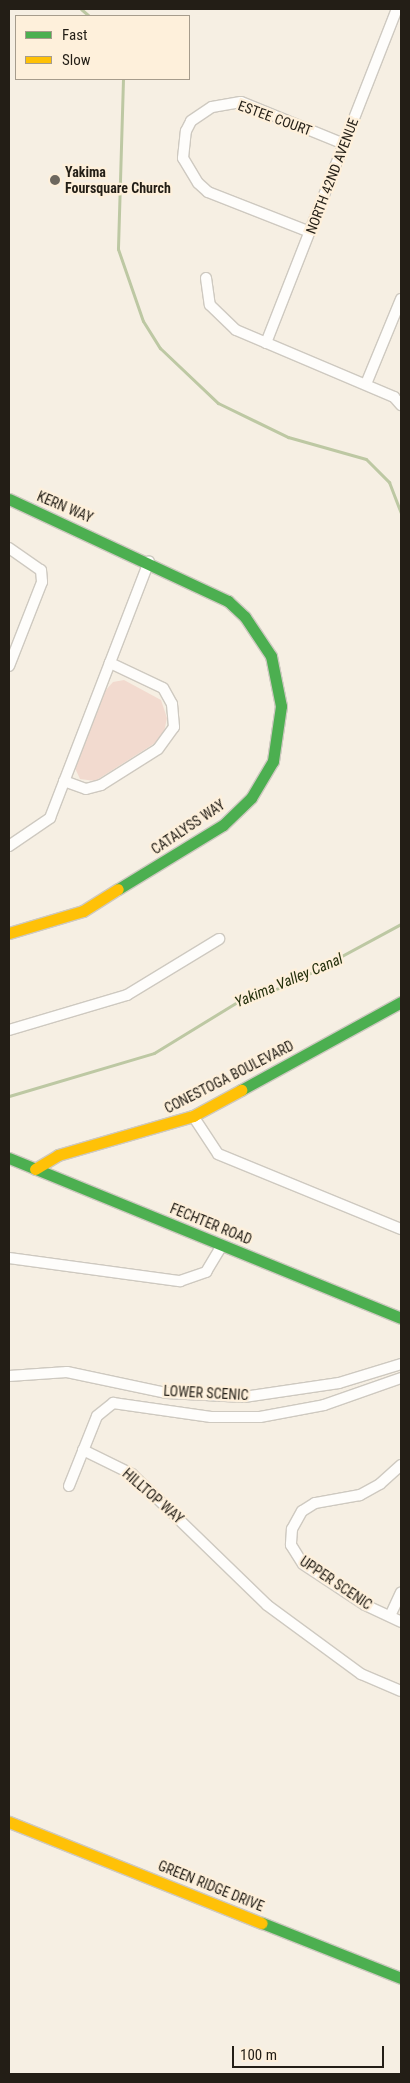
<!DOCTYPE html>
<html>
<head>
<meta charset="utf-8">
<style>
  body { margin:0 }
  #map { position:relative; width:410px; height:2083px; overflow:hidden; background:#f6efe3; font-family:"Roboto Condensed",sans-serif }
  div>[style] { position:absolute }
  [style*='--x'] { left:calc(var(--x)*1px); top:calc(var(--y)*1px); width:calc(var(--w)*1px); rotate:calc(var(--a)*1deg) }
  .green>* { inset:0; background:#f2dacf }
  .stream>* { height:3px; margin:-1.5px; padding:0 1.5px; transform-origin:1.5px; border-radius:1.5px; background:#bdc8a3 }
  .roads { filter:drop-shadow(1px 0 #cec9c0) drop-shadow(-1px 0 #cec9c0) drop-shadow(0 1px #cec9c0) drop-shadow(0 -1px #cec9c0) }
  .street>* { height:10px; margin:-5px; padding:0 5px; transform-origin:5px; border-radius:5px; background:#fefdfb }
  .fast>* { height:11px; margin:-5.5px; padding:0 5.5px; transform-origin:5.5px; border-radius:5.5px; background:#4caf50 }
  .slow>* { height:11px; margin:-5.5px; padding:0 5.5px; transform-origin:5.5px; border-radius:5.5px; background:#ffc107 }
  .dots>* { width:14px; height:14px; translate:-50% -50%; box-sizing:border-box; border:2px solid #fef0db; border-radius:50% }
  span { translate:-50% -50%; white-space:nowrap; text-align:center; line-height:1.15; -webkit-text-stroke:4.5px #fef0db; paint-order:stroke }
  .street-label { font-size:14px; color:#231e16 }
  .poi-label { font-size:14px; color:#231e16; font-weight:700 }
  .left { translate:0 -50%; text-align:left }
  .water-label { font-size:15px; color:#24300c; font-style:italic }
  .frame { position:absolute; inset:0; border:10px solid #231e16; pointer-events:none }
  .legend { position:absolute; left:15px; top:15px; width:175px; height:65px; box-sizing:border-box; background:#fef0db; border:1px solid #a69c8c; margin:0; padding:6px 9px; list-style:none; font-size:15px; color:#231e16 }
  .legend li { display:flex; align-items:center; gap:10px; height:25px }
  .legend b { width:25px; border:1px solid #a69c8c }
  .scale { position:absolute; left:232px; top:2046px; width:152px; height:22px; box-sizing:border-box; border:2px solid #231e16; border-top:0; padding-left:6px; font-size:15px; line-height:18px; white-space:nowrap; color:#231e16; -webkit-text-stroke:4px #fef0db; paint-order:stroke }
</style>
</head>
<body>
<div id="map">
  <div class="green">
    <i style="clip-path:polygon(124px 680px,161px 700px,167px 718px,164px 732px,155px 743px,95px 781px,80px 779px,75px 768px,105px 691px,113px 682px)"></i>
  </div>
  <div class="stream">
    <i style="--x:81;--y:9;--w:11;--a:41"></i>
    <i style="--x:123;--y:79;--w:170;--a:91.7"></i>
    <i style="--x:118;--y:249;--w:76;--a:70.9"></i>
    <i style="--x:143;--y:321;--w:32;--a:58"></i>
    <i style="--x:160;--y:348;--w:80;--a:43.5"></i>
    <i style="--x:218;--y:403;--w:78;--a:25.9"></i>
    <i style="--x:288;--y:437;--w:81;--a:15.8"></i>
    <i style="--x:366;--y:459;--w:33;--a:45"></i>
    <i style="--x:389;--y:482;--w:33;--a:69"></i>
    <i style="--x:9;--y:1096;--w:151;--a:-16.5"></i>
    <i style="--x:154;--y:1053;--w:100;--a:-31.5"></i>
    <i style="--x:239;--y:1001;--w:52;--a:-18.1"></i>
    <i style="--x:288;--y:985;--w:128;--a:-28.4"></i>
  </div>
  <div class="roads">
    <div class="street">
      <i style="--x:310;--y:232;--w:110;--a:-158.6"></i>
      <i style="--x:208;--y:192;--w:13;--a:-138"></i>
      <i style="--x:198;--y:183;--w:29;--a:-121"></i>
      <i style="--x:183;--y:158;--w:27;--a:-84"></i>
      <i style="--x:186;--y:131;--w:11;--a:-63"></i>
      <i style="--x:191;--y:121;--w:25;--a:-34"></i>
      <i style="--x:212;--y:107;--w:29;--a:-10"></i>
      <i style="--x:241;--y:102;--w:111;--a:22.2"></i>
      <i style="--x:206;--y:278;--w:27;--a:82"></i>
      <i style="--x:210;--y:305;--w:36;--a:44"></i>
      <i style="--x:236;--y:330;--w:172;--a:23"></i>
      <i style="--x:394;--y:397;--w:11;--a:49"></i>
      <i style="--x:266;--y:343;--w:359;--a:-68.6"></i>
      <i style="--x:366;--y:384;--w:92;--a:-67.6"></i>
      <i style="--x:9;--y:548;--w:39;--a:35"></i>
      <i style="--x:41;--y:570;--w:12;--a:85"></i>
      <i style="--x:42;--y:582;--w:90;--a:111.4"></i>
      <i style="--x:64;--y:781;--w:23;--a:20"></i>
      <i style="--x:86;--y:789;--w:16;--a:-15"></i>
      <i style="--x:101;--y:785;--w:67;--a:-32.3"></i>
      <i style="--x:158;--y:749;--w:27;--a:-54"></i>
      <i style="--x:174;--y:727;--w:23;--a:-95"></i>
      <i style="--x:172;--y:704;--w:18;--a:-119"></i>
      <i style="--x:163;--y:688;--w:59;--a:-154.7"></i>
      <i style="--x:9;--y:846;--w:50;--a:-34.3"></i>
      <i style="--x:50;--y:818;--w:275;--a:-68.9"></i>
      <i style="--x:9;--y:1030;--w:123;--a:-16.5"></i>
      <i style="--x:127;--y:995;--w:108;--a:-31.3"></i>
      <i style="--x:193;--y:1116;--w:45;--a:56.7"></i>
      <i style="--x:218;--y:1154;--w:198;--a:22.3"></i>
      <i style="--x:9;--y:1258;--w:173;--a:7.7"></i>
      <i style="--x:180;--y:1281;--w:28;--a:-19"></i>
      <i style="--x:206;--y:1272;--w:31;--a:-59"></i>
      <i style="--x:9;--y:1376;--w:58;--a:-3.9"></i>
      <i style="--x:67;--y:1372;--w:102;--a:11.9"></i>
      <i style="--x:167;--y:1393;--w:77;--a:3"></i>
      <i style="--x:244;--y:1397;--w:96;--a:-8.4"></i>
      <i style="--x:339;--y:1383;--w:65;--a:-17"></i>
      <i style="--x:83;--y:1450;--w:55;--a:26.1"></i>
      <i style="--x:132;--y:1474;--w:188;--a:44.1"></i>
      <i style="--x:267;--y:1605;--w:117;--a:36.3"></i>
      <i style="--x:361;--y:1674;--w:43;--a:23"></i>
      <i style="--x:401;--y:1465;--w:28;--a:138"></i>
      <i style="--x:380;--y:1484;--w:23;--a:151"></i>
      <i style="--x:360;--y:1495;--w:46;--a:169.9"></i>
      <i style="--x:315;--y:1503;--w:15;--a:148"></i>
      <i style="--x:302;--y:1511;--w:21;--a:119"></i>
      <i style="--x:292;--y:1529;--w:16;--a:94"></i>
      <i style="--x:291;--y:1545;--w:22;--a:58"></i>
      <i style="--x:303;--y:1564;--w:74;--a:33.5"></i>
      <i style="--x:365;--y:1605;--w:40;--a:25"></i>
      <i style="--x:69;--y:1486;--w:75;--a:-68.2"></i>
      <i style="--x:97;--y:1416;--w:21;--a:-39"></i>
      <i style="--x:113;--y:1403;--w:99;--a:8.1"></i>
      <i style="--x:211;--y:1417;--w:49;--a:0"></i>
      <i style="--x:260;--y:1417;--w:65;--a:-10.6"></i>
      <i style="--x:324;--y:1405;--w:82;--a:-19.3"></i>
      <i style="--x:390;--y:1616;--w:26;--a:-65"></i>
    </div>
    <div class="fast">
      <i style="--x:9;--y:499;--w:242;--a:25"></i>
      <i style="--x:228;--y:601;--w:23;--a:43"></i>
      <i style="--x:245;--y:617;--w:47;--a:56.3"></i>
      <i style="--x:271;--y:656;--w:51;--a:78.7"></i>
      <i style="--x:281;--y:706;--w:56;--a:98.3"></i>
      <i style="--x:273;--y:761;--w:43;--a:120.7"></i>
      <i style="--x:251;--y:798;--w:39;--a:136"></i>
      <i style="--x:223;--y:825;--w:123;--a:148.6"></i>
      <i style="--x:241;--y:1090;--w:183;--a:-28.8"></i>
      <i style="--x:9;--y:1158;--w:423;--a:22.2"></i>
      <i style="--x:262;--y:1923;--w:149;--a:21.6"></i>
    </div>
    <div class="slow">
      <i style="--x:9;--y:933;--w:77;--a:-16.6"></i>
      <i style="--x:83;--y:911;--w:41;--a:-32.2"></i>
      <i style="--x:35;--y:1169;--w:27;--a:-31"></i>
      <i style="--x:58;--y:1155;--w:141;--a:-16.1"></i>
      <i style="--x:193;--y:1116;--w:55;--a:-28.4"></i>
      <i style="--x:9;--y:1822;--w:272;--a:21.8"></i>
    </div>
  </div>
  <div class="dots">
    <i style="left:55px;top:180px;background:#6d675e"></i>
  </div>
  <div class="street-label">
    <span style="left:275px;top:118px;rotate:20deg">ESTEE COURT</span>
    <span style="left:332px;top:176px;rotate:-69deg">NORTH 42ND AVENUE</span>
    <span style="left:65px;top:507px;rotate:23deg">KERN WAY</span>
    <span style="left:188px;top:827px;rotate:-34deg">CATALYSS WAY</span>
    <span style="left:229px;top:1077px;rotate:-27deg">CONESTOGA BOULEVARD</span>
    <span style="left:211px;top:1224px;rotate:22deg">FECHTER ROAD</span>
    <span style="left:206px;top:1393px;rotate:3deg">LOWER SCENIC</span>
    <span style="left:153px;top:1496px;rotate:41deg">HILLTOP WAY</span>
    <span style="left:336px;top:1583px;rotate:34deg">UPPER SCENIC</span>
    <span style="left:211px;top:1886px;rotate:22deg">GREEN RIDGE DRIVE</span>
  </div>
  <div class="poi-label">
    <span class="left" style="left:65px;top:180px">Yakima<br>Foursquare Church</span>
  </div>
  <div class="water-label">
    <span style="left:289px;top:981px;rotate:-23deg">Yakima Valley Canal</span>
  </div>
  <div class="frame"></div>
  <ul class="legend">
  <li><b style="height:6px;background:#4caf50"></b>Fast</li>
  <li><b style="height:6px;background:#ffc107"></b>Slow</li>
  </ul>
  <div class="scale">100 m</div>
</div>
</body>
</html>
